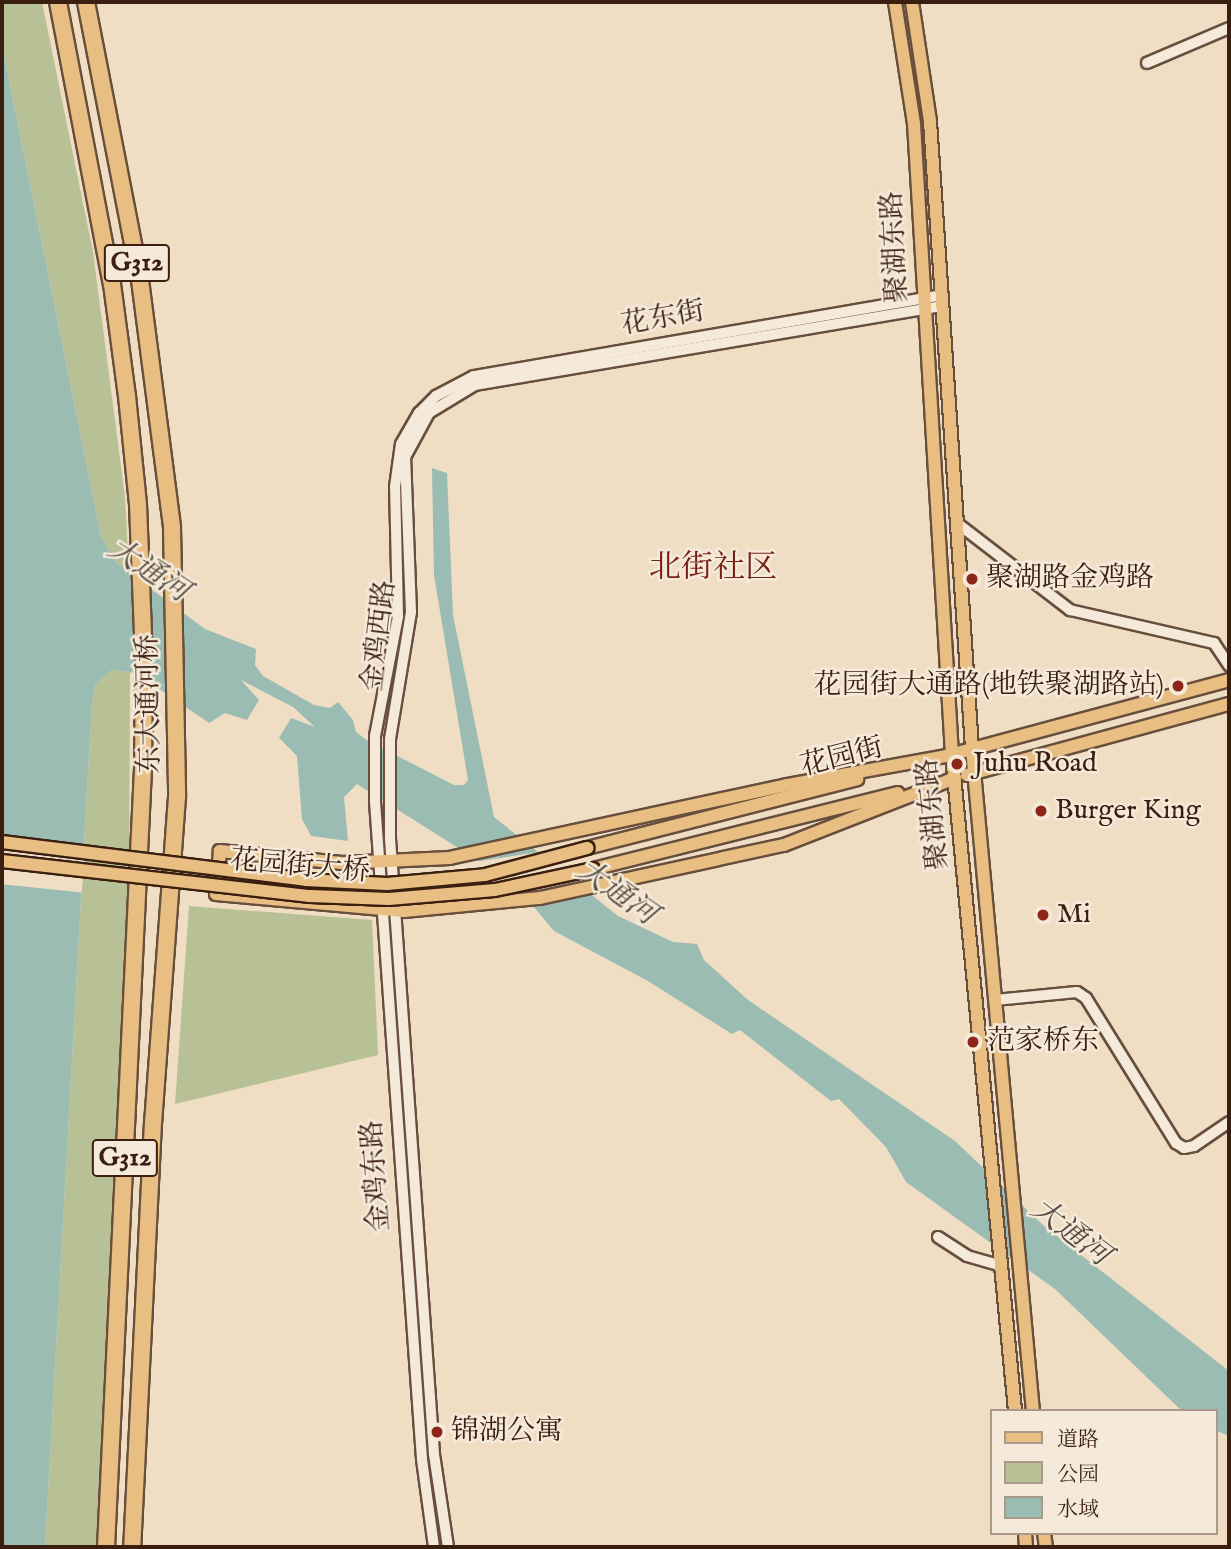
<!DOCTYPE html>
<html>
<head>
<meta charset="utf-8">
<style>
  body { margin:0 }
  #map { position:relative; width:1231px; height:1549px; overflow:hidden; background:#efddc4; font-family:"IM FELL English","Noto Serif SC",serif }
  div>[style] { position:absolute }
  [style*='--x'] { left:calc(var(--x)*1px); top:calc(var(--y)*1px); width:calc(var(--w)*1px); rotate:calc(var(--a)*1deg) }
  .green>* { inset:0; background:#b8c195 }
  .water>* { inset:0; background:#9abcb3 }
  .pier>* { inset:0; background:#efddc4; transform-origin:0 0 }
  .roads { filter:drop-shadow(2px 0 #674e3d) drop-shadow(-2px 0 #674e3d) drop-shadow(0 2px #674e3d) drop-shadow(0 -2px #674e3d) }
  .minor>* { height:10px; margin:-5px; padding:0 5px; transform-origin:5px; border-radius:5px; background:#f5e9d9 }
  .major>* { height:12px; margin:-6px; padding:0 6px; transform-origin:6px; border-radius:6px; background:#e8be82 }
  .highway>* { height:16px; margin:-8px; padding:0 8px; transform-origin:8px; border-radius:8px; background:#e8be82 }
  .bridges { filter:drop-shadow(2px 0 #3a1f10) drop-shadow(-2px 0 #3a1f10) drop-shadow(0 2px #3a1f10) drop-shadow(0 -2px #3a1f10) }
  .major-bridge>* { height:12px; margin:-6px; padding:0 6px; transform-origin:6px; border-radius:6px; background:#e8be82 }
  .dots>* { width:19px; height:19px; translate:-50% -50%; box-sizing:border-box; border:4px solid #f5e9d9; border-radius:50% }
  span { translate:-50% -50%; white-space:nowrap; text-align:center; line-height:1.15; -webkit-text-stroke:5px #f5e9d9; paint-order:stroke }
  .shield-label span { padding:2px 5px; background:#f5e9d9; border:2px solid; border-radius:5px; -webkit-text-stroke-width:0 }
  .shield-label { font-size:26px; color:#3a1f10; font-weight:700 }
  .street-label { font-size:28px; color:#3a1f10 }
  .poi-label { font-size:28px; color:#3a1f10 }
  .left { translate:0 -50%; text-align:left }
  .right { translate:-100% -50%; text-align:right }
  .water-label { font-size:30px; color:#574e41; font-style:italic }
  .quarter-label { font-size:32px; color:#7a1f14 }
  .frame { position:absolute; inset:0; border:4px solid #3a1f10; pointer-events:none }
  .legend { position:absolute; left:990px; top:1409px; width:228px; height:126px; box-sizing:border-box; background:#f5e9d9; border:2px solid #aa9889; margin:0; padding:9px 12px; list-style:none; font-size:21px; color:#3a1f10 }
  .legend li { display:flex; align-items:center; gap:14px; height:35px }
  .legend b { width:35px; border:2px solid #aa9889 }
</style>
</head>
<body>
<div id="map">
  <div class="green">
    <i style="clip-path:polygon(2px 2px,42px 2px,93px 252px,125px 497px,129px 573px,116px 563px,101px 537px,2px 45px)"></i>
    <i style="clip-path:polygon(112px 670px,130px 672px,129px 902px,96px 1547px,45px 1547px,92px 701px,96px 684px)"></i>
    <i style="clip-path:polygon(189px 906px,372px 920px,378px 1055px,175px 1104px)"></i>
  </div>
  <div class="water">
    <i style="clip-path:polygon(2px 45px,101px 537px,116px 563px,205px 629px,256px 649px,255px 665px,263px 676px,314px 705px,330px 708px,338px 702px,353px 720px,356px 732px,368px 741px,454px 785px,464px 785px,468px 780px,434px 575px,432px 468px,447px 473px,453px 615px,494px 817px,618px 916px,673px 942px,697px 944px,704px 960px,748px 1000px,955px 1141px,1044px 1226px,1229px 1371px,1229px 1436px,1215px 1430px,1215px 1411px,1182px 1411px,1055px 1289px,906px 1182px,886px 1147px,839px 1099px,831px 1101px,740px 1030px,732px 1034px,648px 981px,554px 931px,515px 884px,357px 784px,344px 797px,348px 841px,311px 836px,302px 819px,297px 756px,279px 738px,291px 718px,315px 727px,293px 707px,241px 680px,259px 700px,247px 720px,225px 713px,209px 723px,136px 673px,112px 670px,96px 684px,92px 701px,45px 1547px,2px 1547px)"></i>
  </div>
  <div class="pier">
    <i style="left:2px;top:836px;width:85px;height:48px;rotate:6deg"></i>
    <i style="clip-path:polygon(546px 851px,591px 889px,524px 900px,513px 887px,474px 862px)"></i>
  </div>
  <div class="roads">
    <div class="minor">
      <i style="--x:1147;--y:63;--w:89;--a:-23.1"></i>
      <i style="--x:957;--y:523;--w:143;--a:37.6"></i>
      <i style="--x:1070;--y:610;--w:148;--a:12.9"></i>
      <i style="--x:1214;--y:643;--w:27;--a:56"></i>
      <i style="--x:995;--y:1000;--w:82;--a:-5.6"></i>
      <i style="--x:1077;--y:992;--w:11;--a:34"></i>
      <i style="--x:1086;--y:998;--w:171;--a:58.2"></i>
      <i style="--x:1176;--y:1143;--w:9;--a:32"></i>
      <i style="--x:1184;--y:1148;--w:10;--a:-11"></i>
      <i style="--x:1194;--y:1146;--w:42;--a:-34.4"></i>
      <i style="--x:938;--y:1237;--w:35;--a:33"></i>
      <i style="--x:967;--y:1256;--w:35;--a:16"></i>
      <i style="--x:434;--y:1547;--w:89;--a:-97.8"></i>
      <i style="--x:422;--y:1459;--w:660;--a:-94.09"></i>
      <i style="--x:375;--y:801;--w:65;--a:-90"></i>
      <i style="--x:375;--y:736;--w:122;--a:-79.1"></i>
      <i style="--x:398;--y:616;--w:129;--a:-91.3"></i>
      <i style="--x:395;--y:487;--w:43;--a:-82.1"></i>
      <i style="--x:401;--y:444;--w:36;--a:-60"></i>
      <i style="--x:419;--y:413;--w:24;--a:-45"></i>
      <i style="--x:436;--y:396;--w:43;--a:-27.8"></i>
      <i style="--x:474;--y:376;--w:475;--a:-9.8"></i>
      <i style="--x:448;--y:1547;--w:94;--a:-98.6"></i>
      <i style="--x:434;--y:1454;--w:618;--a:-94.09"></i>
      <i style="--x:390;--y:838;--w:99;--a:-90"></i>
      <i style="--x:390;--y:739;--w:129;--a:-80.6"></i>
      <i style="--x:411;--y:612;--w:155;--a:-92.2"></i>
      <i style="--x:405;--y:457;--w:50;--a:-61.4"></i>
      <i style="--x:429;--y:413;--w:54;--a:-31.3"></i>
      <i style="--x:475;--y:385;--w:474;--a:-9.6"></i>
    </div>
    <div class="major">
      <i style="--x:895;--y:2;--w:123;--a:81.1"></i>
      <i style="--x:914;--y:124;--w:632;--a:86.55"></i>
      <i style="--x:952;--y:755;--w:659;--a:84.51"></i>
      <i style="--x:912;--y:2;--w:120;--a:81.4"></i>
      <i style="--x:930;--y:121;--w:629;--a:86.17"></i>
      <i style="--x:972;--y:749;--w:665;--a:84.74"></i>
      <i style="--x:952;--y:755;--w:168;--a:169.7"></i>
      <i style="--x:787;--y:785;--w:345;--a:167.8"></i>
      <i style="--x:450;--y:858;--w:108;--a:177.3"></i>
      <i style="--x:342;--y:863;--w:123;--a:-174.4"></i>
      <i style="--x:220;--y:851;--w:43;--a:95.3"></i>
      <i style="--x:216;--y:894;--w:189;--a:5.2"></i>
      <i style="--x:404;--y:911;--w:137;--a:-5.5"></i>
      <i style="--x:540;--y:898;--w:250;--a:-12.3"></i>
      <i style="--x:784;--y:845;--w:184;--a:-21.4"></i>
      <i style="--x:946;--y:756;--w:293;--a:-15"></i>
      <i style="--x:967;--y:775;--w:271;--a:-15.2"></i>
      <i style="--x:587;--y:848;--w:279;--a:-14.3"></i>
      <i style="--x:593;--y:869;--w:314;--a:-14"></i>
      <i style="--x:1025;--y:1533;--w:14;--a:86"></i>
      <i style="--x:1044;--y:1533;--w:14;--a:82"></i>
    </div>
    <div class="highway">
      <i style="--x:58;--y:2;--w:287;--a:79.2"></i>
      <i style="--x:112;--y:284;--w:113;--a:82.4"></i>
      <i style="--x:127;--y:396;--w:109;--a:84.2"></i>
      <i style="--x:138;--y:504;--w:153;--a:87.8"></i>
      <i style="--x:144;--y:657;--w:112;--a:90.5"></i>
      <i style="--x:143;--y:769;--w:779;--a:92.72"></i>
      <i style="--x:86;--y:2;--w:283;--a:79"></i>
      <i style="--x:140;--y:280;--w:250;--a:82.6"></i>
      <i style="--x:172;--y:528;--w:269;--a:88.9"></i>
      <i style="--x:177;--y:797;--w:326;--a:94.2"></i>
      <i style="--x:153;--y:1122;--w:426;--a:92.8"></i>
    </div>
  </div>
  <div class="bridges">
    <div class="major-bridge">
      <i style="--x:2;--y:842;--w:306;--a:7.1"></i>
      <i style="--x:306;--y:880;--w:81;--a:2.8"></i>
      <i style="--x:387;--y:884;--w:98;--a:-5.2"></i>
      <i style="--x:485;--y:875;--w:106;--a:-14.8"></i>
      <i style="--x:2;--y:861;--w:310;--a:6.5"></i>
      <i style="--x:310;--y:896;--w:79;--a:2.2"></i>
      <i style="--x:389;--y:899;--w:106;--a:-4.9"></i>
      <i style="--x:495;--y:890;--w:100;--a:-12.1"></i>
    </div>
  </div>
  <div class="dots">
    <i style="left:972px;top:579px;background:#8f2418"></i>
    <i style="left:1178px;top:686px;background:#8f2418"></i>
    <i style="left:957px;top:764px;background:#8f2418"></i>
    <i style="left:1041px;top:811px;background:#8f2418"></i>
    <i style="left:1043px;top:915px;background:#8f2418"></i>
    <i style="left:973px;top:1042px;background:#8f2418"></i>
    <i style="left:437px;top:1432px;background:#8f2418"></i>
  </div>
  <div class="shield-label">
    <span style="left:137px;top:263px">G312</span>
    <span style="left:125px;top:1158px">G312</span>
  </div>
  <div class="street-label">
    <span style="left:896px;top:247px;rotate:-93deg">聚湖东路</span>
    <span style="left:663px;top:319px;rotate:-10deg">花东街</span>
    <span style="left:380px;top:636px;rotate:-83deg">金鸡西路</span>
    <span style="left:150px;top:704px;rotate:-91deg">东大通河桥</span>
    <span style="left:842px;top:758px;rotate:-14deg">花园街</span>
    <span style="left:934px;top:814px;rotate:-96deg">聚湖东路</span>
    <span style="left:300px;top:867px;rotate:5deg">花园街大桥</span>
    <span style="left:377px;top:1176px;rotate:-94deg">金鸡东路</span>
  </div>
  <div class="poi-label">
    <span class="left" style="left:986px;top:579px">聚湖路金鸡路</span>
    <span class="right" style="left:1164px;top:686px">花园街大通路(地铁聚湖路站)</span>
    <span class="left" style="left:973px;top:764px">Juhu Road</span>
    <span class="left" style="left:1055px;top:811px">Burger King</span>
    <span class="left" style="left:1057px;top:915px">Mi</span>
    <span class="left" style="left:987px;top:1042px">范家桥东</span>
    <span class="left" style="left:451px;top:1432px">锦湖公寓</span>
  </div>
  <div class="water-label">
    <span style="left:148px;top:571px;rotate:33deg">大通河</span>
    <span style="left:616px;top:893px;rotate:35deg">大通河</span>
    <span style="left:1070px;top:1233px;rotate:37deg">大通河</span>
  </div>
  <div class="quarter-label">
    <span style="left:713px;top:569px">北街社区</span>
  </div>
  <div class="frame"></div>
  <ul class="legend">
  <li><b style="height:9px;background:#e8be82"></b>道路</li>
  <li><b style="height:19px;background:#b8c195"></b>公园</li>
  <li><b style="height:19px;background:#9abcb3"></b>水域</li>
  </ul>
</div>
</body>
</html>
